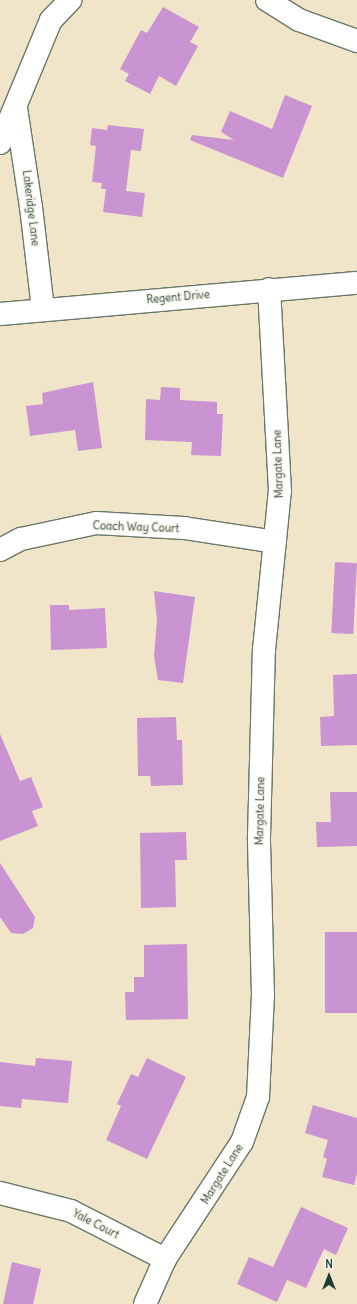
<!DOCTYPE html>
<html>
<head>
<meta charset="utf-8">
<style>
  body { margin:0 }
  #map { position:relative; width:357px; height:1304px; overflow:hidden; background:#f0e5c9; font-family:Delius,sans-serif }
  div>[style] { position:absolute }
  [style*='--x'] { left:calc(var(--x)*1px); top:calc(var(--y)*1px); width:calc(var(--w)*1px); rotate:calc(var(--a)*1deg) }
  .building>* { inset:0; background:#ca93d1; transform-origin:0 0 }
  .roads { filter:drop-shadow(1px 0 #687868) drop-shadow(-1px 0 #687868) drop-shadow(0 1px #687868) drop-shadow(0 -1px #687868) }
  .street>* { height:22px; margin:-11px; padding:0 11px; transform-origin:11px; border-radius:11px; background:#fff }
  span { translate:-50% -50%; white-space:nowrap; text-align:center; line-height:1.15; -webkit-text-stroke:3px #f7f3e8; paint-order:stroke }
  .street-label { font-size:11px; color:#1f3d34 }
  .north { position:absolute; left:309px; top:1256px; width:40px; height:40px; -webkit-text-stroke:3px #f7f3e8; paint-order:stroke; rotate:0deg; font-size:11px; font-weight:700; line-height:16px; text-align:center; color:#1f3d34 }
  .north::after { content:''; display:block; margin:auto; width:14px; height:18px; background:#1f3d34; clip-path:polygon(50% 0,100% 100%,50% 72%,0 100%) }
</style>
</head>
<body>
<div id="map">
  <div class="building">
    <i style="clip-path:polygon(163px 7px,199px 27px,190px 42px,198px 46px,176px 86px,159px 76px,150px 94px,125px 81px,129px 74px,120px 69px,141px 30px,147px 33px)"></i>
    <i style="clip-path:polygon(285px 95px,312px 106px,283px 178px,190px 140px,192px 135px,234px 140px,221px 132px,230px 111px,272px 129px)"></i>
    <i style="clip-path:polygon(108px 125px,144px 129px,141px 151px,131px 150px,126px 191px,145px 193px,142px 217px,103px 212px,106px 189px,101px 189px,102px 183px,92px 182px,96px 146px,90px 145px,92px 128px,107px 130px)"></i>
    <i style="clip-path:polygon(93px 382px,102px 448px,78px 451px,75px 430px,30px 436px,26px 406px,43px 404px,42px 393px)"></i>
    <i style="clip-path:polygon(161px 387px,180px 388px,180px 400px,217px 402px,217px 414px,223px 414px,221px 456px,191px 455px,192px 442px,145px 440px,146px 399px,160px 400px)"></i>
    <i style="left:335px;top:562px;width:22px;height:71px;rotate:3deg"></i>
    <i style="clip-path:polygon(154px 591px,195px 597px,183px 683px,158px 680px,154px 656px,157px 620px)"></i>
    <i style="clip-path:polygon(50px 605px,69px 605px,69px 610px,105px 608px,107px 648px,51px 650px)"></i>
    <i style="clip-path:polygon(357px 674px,357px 745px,321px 746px,320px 717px,334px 716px,333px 675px)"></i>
    <i style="clip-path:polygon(176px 717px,177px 740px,182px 740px,183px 785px,151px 786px,150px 776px,138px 776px,137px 718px)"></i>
    <i style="clip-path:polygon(0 734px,20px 781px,31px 777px,43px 807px,32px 811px,38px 826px,0 841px)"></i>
    <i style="clip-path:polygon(330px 792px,357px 792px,357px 846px,317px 847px,316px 822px,331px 822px)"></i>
    <i style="clip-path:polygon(186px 832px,187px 860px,175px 860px,176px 907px,141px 908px,140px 833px)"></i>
    <i style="clip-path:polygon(0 863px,35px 917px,33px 928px,23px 934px,11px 933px,0 917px)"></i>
    <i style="left:357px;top:932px;width:81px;height:32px;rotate:90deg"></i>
    <i style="clip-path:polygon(187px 944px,188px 1019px,126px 1020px,125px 992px,134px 992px,134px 977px,144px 977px,144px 945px)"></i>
    <i style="clip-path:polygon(36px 1058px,72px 1061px,68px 1103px,22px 1099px,21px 1108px,0 1106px,0 1062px,35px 1066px)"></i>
    <i style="clip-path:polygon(147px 1058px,186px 1077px,147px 1159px,106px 1140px,121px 1106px,117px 1104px,131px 1074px,138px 1077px)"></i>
    <i style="clip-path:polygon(313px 1105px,357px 1118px,357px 1173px,354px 1185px,322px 1177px,327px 1159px,323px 1157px,328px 1140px,305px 1133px)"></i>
    <i style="clip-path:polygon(301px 1207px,348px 1228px,336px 1255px,324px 1249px,306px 1288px,287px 1280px,277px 1302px,237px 1284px,249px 1257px,273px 1267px)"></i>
    <i style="clip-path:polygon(12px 1262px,41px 1269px,33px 1304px,3px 1304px)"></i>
  </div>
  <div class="roads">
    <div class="street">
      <i style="--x:267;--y:0;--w:38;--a:32"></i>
      <i style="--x:299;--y:20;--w:62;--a:19.9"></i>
      <i style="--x:16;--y:108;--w:100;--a:81.4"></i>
      <i style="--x:31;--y:207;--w:103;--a:83.3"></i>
      <i style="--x:0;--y:143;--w:133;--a:-67.5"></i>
      <i style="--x:51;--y:20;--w:28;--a:-46"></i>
      <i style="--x:0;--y:314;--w:358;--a:-5"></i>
      <i style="--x:0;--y:550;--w:24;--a:-28"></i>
      <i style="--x:21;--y:539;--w:77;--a:-12"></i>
      <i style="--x:96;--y:523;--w:88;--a:3.3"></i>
      <i style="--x:184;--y:528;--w:92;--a:8.7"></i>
      <i style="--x:0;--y:1193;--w:73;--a:14.2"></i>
      <i style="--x:71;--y:1211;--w:106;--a:27.1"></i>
      <i style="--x:145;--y:1304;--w:49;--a:-66"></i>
      <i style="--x:165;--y:1259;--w:140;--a:-56.7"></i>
      <i style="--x:242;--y:1142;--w:48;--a:-70.4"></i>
      <i style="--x:258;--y:1097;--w:102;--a:-87.2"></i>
      <i style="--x:263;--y:995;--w:158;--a:-91.5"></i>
      <i style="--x:259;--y:837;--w:187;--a:-88.5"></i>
      <i style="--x:264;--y:650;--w:160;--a:-84.3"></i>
      <i style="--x:280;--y:491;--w:202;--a:-93.1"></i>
    </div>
  </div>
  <div class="street-label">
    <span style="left:31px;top:208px;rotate:83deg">Lakeridge Lane</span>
    <span style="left:178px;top:297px;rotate:-5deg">Regent Drive</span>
    <span style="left:278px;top:464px;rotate:-92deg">Margate Lane</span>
    <span style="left:136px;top:527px;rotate:2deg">Coach Way Court</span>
    <span style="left:260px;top:811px;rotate:-89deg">Margate Lane</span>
    <span style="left:222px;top:1174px;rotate:-58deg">Margate Lane</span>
    <span style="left:96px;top:1224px;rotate:27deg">Yale Court</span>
  </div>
  <div class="north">N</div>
</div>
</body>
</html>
